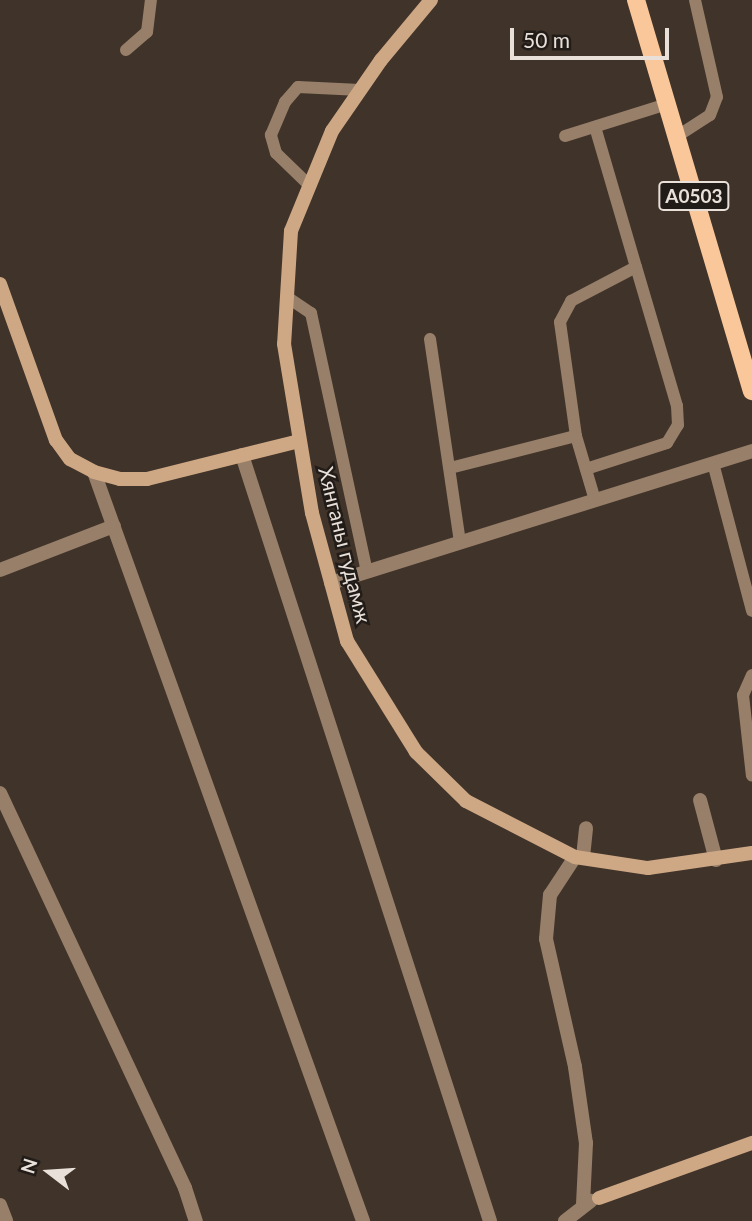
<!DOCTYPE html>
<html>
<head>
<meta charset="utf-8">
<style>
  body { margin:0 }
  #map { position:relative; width:752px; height:1221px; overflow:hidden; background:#403329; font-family:Lato,sans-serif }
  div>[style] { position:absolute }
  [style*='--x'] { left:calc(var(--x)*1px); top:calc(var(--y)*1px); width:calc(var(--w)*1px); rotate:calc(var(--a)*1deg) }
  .lane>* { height:12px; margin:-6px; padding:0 6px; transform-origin:6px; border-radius:6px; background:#977f69 }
  .street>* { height:14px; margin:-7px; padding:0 7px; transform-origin:7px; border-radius:7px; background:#977f69 }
  .secondary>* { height:14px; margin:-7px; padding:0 7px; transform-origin:7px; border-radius:7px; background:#cea885 }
  .primary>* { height:18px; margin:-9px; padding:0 9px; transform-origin:9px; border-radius:9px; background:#f9c799 }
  span { translate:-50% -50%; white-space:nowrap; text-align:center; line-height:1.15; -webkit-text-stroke:5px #221c18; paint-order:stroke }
  .shield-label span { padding:2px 5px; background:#221c18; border:2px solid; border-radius:5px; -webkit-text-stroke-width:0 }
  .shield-label { font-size:19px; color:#e9e0da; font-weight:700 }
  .street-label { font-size:21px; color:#e9e0da }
  .north { position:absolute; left:14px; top:1137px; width:70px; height:70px; -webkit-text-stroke:5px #221c18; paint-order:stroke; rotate:287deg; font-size:19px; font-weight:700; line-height:28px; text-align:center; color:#e9e0da }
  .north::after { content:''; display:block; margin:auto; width:24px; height:32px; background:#e9e0da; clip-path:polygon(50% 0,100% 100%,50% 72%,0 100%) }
  .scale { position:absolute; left:510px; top:28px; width:159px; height:32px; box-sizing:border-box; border:4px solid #e9e0da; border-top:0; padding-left:9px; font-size:21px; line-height:24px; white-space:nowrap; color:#e9e0da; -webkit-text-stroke:5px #221c18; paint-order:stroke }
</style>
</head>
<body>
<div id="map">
  <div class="lane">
    <i style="--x:126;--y:50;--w:28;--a:-41"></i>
    <i style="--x:147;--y:32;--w:32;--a:-83"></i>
    <i style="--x:565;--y:136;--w:107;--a:-17.4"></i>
    <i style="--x:676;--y:137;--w:40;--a:-32.9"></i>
    <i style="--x:710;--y:115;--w:19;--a:-69"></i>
    <i style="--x:717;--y:97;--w:99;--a:-102.8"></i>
    <i style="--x:309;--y:185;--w:46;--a:-135.9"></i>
    <i style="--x:276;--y:153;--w:19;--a:-106"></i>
    <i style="--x:271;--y:135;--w:36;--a:-67"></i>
    <i style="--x:285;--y:102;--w:20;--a:-49"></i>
    <i style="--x:298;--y:87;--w:62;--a:2.8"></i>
    <i style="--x:287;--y:297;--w:29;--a:34"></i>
    <i style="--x:311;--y:313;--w:265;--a:77.8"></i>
    <i style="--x:430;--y:339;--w:206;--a:81.6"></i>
    <i style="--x:576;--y:436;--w:115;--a:-98"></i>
    <i style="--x:560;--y:322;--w:24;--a:-62"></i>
    <i style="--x:571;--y:301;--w:73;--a:-27.6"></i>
    <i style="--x:636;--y:267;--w:146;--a:-106.3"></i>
    <i style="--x:713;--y:463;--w:153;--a:75.2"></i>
    <i style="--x:450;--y:468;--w:130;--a:-14.3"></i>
    <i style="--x:576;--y:436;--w:67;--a:73.5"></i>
    <i style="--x:586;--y:469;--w:85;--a:-17.8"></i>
    <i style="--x:667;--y:443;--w:21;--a:-59"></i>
    <i style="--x:678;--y:425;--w:19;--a:-93"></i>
    <i style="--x:677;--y:406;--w:145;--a:-106.4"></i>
    <i style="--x:752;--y:675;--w:22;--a:114"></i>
    <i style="--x:743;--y:695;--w:81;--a:83.7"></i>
  </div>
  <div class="street">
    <i style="--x:242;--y:455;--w:805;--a:72.06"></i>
    <i style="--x:94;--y:472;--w:796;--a:70.24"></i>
    <i style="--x:0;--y:570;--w:122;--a:-21.1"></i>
    <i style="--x:331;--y:583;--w:441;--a:-17.4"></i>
    <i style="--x:0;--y:793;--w:436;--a:64.9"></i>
    <i style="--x:185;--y:1188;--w:35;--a:72"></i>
    <i style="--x:700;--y:800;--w:62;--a:75.1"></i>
    <i style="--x:575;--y:857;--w:45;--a:123.3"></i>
    <i style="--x:550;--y:895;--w:44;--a:95.2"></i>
    <i style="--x:546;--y:939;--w:131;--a:77.2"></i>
    <i style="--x:575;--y:1067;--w:77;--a:81.8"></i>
    <i style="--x:586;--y:1143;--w:61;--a:92.8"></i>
    <i style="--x:583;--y:857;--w:29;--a:-84"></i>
    <i style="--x:0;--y:1205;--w:17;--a:69"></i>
    <i style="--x:565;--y:1221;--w:33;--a:-38"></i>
  </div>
  <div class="secondary">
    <i style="--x:431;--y:0;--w:78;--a:129.8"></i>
    <i style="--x:381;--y:60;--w:86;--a:124.6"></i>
    <i style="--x:332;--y:131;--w:108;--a:112.3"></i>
    <i style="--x:291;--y:231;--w:113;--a:93.5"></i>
    <i style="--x:284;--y:344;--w:171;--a:80.6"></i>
    <i style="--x:312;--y:513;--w:133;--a:74.7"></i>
    <i style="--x:347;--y:641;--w:131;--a:58.1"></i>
    <i style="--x:416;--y:752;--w:70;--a:44.4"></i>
    <i style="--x:466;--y:801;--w:123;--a:27.2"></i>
    <i style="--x:575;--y:857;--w:74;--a:8.6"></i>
    <i style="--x:648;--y:868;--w:105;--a:-8.2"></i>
    <i style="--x:0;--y:284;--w:166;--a:70.3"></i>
    <i style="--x:56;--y:440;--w:24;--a:54"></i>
    <i style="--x:70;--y:459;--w:27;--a:28"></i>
    <i style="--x:94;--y:472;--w:27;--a:15"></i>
    <i style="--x:120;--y:479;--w:27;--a:0"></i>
    <i style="--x:147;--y:479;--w:157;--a:-14"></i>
    <i style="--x:599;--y:1198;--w:163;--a:-19.8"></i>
  </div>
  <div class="primary">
    <i style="--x:636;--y:0;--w:408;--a:73.5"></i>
  </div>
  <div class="shield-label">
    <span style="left:694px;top:196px">A0503</span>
  </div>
  <div class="street-label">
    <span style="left:345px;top:545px;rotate:76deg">Хянганы гудамж</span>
  </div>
  <div class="north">N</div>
  <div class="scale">50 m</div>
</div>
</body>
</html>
